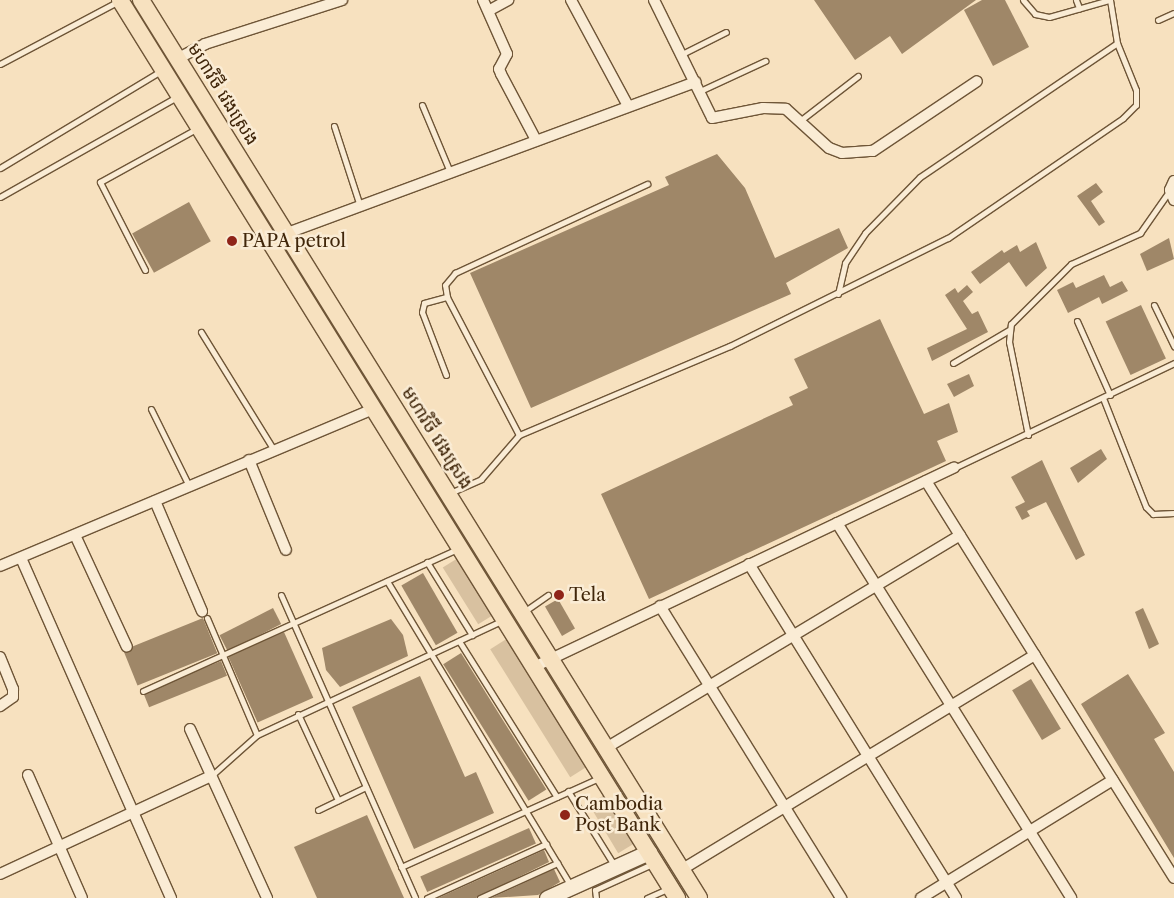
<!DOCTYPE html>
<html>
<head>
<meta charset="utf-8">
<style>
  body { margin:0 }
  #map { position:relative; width:1174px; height:898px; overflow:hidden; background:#f7e1bf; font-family:"Libre Caslon Text","Noto Sans Khmer",serif }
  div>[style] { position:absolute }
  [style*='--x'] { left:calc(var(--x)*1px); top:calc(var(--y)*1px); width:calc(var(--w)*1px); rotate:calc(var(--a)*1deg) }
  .green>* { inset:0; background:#d8c1a0; transform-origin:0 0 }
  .building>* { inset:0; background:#9f8768; transform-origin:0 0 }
  .roads { filter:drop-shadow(1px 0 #6e5537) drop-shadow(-1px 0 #6e5537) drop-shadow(0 1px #6e5537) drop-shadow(0 -1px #6e5537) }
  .lane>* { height:5px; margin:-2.5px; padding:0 2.5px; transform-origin:2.5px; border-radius:2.5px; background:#faecd5 }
  .street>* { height:10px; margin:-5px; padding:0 5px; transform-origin:5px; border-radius:5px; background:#faecd5 }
  .secondary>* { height:15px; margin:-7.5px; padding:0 7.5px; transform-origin:7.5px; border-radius:7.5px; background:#faecd5 }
  .primary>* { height:16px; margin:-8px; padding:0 8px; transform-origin:8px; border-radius:8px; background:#f7e1bf }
  .dots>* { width:14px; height:14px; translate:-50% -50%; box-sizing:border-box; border:2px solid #faecd5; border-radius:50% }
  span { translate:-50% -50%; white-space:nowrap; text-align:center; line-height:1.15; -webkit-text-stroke:5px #faecd5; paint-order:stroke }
  .street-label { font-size:18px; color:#40260a }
  .poi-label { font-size:18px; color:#40260a }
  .left { translate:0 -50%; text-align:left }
</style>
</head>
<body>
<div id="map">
  <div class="green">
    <i style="left:458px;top:558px;width:67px;height:18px;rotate:58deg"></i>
    <i style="left:508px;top:638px;width:151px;height:21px;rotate:58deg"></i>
    <i style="left:606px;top:794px;width:57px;height:20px;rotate:59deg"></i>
  </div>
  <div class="building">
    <i style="clip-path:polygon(814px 0,976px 0,902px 54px,890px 36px,855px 60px)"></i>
    <i style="clip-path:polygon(982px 0,1005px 0,1029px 47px,993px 66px,964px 10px)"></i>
    <i style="clip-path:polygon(717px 154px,745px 188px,775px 258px,839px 228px,848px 248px,786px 283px,791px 294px,531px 408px,470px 273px,669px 185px,665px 177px)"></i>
    <i style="clip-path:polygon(1096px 183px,1103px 192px,1091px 201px,1105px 222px,1099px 226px,1077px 196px)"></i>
    <i style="left:189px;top:202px;width:45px;height:65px;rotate:61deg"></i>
    <i style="clip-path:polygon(1169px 238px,1174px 259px,1147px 271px,1140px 254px)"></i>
    <i style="clip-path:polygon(1036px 242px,1047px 268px,1026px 287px,1009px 262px,980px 284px,971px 272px,1002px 250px,1004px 253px,1017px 245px,1020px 252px)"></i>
    <i style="clip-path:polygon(1104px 275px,1110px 287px,1122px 281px,1128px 291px,1102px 304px,1099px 297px,1068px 313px,1057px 290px,1073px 282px,1076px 288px)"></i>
    <i style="clip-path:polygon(967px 285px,973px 292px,963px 301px,972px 314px,978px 311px,988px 332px,932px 361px,927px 348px,967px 329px,945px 295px,955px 288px,958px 293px)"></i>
    <i style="left:1141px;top:305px;width:59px;height:39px;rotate:65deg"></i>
    <i style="clip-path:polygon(880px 319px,924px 414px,949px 403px,958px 432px,937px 441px,946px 461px,649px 599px,601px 494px,793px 405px,789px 397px,808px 388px,794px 359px)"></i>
    <i style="clip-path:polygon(969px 374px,974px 386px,954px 397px,947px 384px)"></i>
    <i style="clip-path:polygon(1101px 449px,1107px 459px,1078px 483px,1070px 468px)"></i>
    <i style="clip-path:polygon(1042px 460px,1085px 555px,1076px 560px,1046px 502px,1027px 511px,1030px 516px,1022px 520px,1015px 507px,1025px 502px,1011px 477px)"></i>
    <i style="left:423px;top:573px;width:69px;height:25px;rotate:60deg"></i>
    <i style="left:558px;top:599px;width:34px;height:15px;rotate:60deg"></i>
    <i style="left:273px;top:608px;width:18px;height:60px;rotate:63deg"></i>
    <i style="clip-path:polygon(1143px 608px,1159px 644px,1149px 649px,1135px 612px)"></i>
    <i style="left:203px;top:618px;width:38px;height:86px;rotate:68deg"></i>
    <i style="clip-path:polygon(391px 619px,403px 635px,408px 656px,340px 687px,326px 670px,322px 648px)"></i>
    <i style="left:284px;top:632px;width:72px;height:61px;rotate:66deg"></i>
    <i style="left:461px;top:653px;width:161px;height:21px;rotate:58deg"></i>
    <i style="left:221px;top:661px;width:16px;height:84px;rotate:68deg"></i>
    <i style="clip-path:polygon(1128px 674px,1165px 733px,1154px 739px,1174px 772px,1174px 858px,1081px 704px)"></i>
    <i style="clip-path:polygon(420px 676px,465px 777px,476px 772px,494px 813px,414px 849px,352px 707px)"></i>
    <i style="left:1031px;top:679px;width:58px;height:22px;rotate:59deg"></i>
    <i style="clip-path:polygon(367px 815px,404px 898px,317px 898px,294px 847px)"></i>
    <i style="left:529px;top:828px;width:17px;height:119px;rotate:66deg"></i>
    <i style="clip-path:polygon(544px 850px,549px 862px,476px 898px,438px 898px)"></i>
    <i style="clip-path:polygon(554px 869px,560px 882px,538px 895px,491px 898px)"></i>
  </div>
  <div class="roads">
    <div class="lane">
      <i style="--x:1023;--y:0;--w:18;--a:49"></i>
      <i style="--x:1035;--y:14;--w:14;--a:12"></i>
      <i style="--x:1049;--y:17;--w:62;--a:-15.8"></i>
      <i style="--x:1076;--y:0;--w:9;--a:69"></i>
      <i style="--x:1158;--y:20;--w:17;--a:-24"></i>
      <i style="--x:682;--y:54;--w:49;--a:-26.6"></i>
      <i style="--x:0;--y:64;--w:135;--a:-27.9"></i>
      <i style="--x:700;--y:91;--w:72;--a:-24.8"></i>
      <i style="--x:422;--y:105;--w:73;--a:67.3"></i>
      <i style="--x:801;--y:120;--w:72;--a:-37.7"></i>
      <i style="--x:334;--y:126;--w:84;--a:72"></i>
      <i style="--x:0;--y:168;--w:188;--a:-31.1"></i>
      <i style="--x:0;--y:197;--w:203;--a:-29.5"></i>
      <i style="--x:145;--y:270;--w:99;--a:-117.1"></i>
      <i style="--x:100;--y:182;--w:110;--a:-28.9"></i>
      <i style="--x:838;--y:294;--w:32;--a:-77"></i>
      <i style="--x:845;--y:263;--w:36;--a:-56"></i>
      <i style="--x:865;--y:233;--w:78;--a:-45.5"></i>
      <i style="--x:920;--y:177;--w:238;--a:-34.2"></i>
      <i style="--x:1154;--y:305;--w:46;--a:64"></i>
      <i style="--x:1077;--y:321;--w:81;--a:66"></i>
      <i style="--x:201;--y:332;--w:139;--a:58.3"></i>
      <i style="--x:953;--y:363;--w:65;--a:-30.5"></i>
      <i style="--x:446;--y:375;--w:67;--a:-110.9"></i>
      <i style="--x:422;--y:312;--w:9;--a:-77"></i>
      <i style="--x:424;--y:303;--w:24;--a:-15"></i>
      <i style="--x:1103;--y:398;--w:117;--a:68.5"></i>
      <i style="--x:1146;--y:507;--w:10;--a:45"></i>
      <i style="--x:1153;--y:514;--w:21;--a:-3"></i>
      <i style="--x:151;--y:409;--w:86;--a:63.7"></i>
      <i style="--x:519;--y:435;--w:156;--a:-117.6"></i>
      <i style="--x:447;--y:297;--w:12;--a:-99"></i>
      <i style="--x:445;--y:285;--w:16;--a:-50"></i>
      <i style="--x:455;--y:273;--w:212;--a:-24.9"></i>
      <i style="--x:1028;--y:435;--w:95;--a:-101.5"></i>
      <i style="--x:1009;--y:342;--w:18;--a:-84"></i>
      <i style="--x:1011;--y:324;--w:85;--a:-45"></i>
      <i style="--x:1071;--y:264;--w:76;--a:-24.2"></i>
      <i style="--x:1140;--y:233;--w:52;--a:-55.1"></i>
      <i style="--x:954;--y:468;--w:244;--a:-25.5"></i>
      <i style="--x:450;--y:493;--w:34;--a:-24"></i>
      <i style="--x:481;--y:479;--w:58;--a:-49.2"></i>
      <i style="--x:519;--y:435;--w:229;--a:-22.9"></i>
      <i style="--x:730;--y:346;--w:243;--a:-26.4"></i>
      <i style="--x:948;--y:238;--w:212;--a:-34.4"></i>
      <i style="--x:1123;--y:118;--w:18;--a:-45"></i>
      <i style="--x:1136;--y:105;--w:15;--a:-90"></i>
      <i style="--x:1136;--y:90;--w:51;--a:-112"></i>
      <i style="--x:1117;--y:43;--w:44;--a:-99.2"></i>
      <i style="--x:427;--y:562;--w:86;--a:58.3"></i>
      <i style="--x:387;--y:581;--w:353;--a:58.9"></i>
      <i style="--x:281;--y:595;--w:331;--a:66.1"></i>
      <i style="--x:525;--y:611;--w:28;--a:-35"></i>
      <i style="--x:207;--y:618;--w:127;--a:66.9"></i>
      <i style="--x:459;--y:641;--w:184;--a:57.9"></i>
      <i style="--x:143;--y:691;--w:345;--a:-24.3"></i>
      <i style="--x:298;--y:714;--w:95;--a:65.1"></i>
      <i style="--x:211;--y:776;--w:62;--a:-41.7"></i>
      <i style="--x:257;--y:735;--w:270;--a:-25"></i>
      <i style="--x:568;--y:791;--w:87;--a:58.1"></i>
      <i style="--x:318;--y:810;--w:53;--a:-25.6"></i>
      <i style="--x:401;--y:867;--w:217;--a:-24.2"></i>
      <i style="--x:427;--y:898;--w:131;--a:-24.4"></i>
      <i style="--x:480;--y:898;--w:85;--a:-24.4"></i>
      <i style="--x:596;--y:898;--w:8;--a:-97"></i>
      <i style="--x:595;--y:890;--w:63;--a:-24.5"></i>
      <i style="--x:647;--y:898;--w:24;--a:-24"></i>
    </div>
    <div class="street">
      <i style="--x:483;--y:0;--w:59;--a:66"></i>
      <i style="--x:507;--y:54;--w:17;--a:118"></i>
      <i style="--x:499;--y:69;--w:5;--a:68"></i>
      <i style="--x:501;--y:74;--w:75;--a:62.1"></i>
      <i style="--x:571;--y:0;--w:120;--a:61.7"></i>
      <i style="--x:654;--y:0;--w:131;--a:63.8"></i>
      <i style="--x:712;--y:118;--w:52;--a:-11.1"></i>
      <i style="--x:763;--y:108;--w:23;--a:2"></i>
      <i style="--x:786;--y:109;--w:58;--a:42.2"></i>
      <i style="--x:829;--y:148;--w:14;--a:21"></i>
      <i style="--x:842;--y:153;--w:31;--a:-4"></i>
      <i style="--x:873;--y:151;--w:125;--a:-33.9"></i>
      <i style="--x:490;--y:10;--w:21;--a:-29"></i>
      <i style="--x:177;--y:59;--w:32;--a:-28"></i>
      <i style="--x:205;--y:44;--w:144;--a:-17.8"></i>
      <i style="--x:1174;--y:181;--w:10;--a:114"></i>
      <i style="--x:1170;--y:190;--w:11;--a:68"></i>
      <i style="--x:282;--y:235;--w:441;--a:-20.3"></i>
      <i style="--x:249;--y:460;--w:97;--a:67.7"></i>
      <i style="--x:926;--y:481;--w:468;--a:58"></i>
      <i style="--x:155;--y:501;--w:120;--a:66.9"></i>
      <i style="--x:837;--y:523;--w:442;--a:58"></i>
      <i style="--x:75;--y:535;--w:123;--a:65.1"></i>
      <i style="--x:21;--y:558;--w:372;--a:66.2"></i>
      <i style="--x:749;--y:564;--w:393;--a:58.2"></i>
      <i style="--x:0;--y:566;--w:406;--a:-22.8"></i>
      <i style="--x:660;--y:606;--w:344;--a:58.2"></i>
      <i style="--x:0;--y:657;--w:35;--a:68"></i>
      <i style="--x:13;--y:689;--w:8;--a:90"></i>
      <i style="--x:13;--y:697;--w:16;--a:145"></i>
      <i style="--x:534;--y:667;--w:465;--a:-25.4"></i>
      <i style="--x:190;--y:729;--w:186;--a:65.5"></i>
      <i style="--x:606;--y:748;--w:413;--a:-31"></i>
      <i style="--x:28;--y:775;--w:134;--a:66.3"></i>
      <i style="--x:681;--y:870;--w:414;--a:-31.3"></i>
      <i style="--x:0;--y:874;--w:233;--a:-24.9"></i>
      <i style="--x:921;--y:898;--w:225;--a:-31.6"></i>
    </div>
    <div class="secondary">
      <i style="--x:547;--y:898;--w:112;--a:-24.3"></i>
    </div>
    <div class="primary">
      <i style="--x:120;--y:0;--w:1057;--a:58.19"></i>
      <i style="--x:141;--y:0;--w:1057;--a:58.14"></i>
    </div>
  </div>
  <div class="dots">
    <i style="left:232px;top:241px;background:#8f2418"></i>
    <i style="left:559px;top:595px;background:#8f2418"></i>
    <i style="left:565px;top:815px;background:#8f2418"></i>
  </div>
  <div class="street-label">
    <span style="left:223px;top:94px;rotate:58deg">មហាវិថី វេងស្រេង</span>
    <span style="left:437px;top:438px;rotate:58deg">មហាវិថី វេងស្រេង</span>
  </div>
  <div class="poi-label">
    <span class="left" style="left:242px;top:241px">PAPA petrol</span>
    <span class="left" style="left:569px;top:595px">Tela</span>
    <span class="left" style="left:575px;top:815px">Cambodia<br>Post Bank</span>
  </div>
</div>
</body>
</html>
